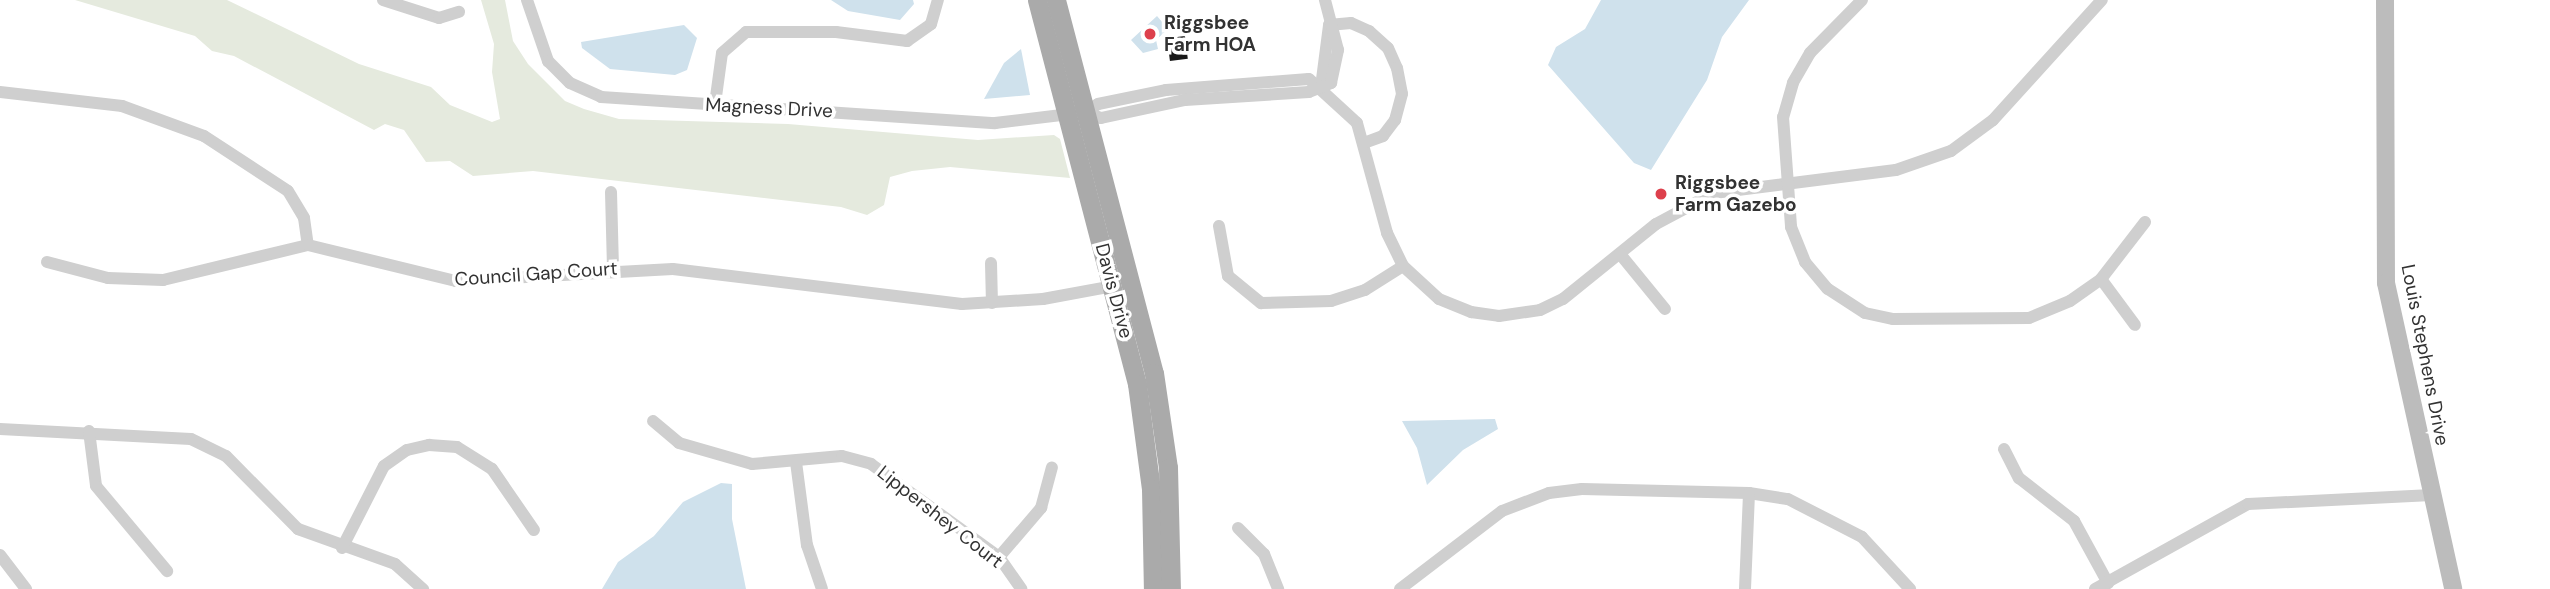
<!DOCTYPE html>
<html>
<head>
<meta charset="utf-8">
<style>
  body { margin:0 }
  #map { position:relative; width:2550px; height:589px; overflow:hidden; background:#fff; font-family:"DM Sans",sans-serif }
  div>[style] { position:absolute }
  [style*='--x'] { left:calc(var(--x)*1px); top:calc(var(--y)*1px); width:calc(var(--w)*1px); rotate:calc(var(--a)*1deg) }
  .green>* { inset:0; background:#e5eade }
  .water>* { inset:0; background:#cfe1ec }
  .building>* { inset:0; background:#191919; transform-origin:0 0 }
  .street>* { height:12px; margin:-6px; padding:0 6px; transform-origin:6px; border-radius:6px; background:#cfcfcf }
  .secondary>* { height:18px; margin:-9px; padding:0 9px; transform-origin:9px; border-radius:9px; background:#bcbcbc }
  .primary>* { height:19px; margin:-9.5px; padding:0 9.5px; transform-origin:9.5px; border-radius:9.5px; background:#aaa }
  .dots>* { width:19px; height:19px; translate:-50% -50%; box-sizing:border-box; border:4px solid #fff; border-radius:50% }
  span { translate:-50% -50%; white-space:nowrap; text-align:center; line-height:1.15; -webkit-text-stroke:7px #fff; paint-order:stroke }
  .poi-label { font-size:19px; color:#323232; font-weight:700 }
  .left { translate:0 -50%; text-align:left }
  .street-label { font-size:19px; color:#323232 }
</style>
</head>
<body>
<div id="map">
  <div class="green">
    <i style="clip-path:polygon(75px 0,227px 0,359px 64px,431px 87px,450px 105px,492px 122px,500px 119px,492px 72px,494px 44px,481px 0,505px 0,513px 41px,528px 64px,565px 101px,584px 109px,619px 119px,788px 124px,978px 140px,1054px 135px,1060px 139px,1070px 178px,950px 167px,912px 171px,890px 177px,884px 205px,867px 215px,841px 207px,533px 171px,473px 176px,450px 161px,426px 162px,404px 130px,385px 124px,374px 130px,234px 56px,212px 51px,195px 36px)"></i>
  </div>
  <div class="water">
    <i style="clip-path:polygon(831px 0,913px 0,914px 4px,900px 20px,848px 11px)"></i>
    <i style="clip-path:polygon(1601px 0,1749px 0,1722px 37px,1707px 80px,1651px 170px,1634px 163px,1548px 65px,1556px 47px,1585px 29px)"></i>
    <i style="clip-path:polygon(1157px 16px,1168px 29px,1156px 40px,1158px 49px,1143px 53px,1131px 40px)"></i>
    <i style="clip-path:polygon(684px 25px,697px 38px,687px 70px,675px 75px,610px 69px,582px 48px,581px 42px)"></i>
    <i style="clip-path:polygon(1021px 49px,1030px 95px,984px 99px,1004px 63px)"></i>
    <i style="clip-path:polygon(1495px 419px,1498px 429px,1463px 450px,1427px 485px,1417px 448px,1402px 421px)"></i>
    <i style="clip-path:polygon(721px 483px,732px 484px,732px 519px,746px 589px,602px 589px,618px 562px,654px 536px,683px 502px)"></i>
  </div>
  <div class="building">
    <i style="left:1185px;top:36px;width:23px;height:18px;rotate:83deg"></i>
  </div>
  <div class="street">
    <i style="--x:383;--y:0;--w:59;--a:17.8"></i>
    <i style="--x:439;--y:18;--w:21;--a:-17"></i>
    <i style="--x:527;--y:0;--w:65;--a:71"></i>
    <i style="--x:548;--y:61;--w:31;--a:45"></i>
    <i style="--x:570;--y:83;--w:34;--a:24"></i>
    <i style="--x:601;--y:97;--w:395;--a:3.8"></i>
    <i style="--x:995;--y:123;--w:92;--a:-6.9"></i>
    <i style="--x:1086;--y:112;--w:14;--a:-34"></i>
    <i style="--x:1098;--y:104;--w:69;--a:-11.6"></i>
    <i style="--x:1166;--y:90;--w:143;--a:-4.4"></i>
    <i style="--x:1309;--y:79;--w:65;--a:42.5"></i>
    <i style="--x:1357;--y:123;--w:114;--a:74.7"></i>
    <i style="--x:1387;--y:233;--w:37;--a:64"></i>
    <i style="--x:1403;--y:266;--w:49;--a:42.5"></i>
    <i style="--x:1439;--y:299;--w:35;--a:22"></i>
    <i style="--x:1471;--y:312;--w:28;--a:8"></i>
    <i style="--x:1499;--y:316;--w:41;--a:-8.3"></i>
    <i style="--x:1540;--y:310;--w:25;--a:-26"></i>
    <i style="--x:1563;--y:299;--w:119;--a:-38.9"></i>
    <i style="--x:1656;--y:224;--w:66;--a:-28.1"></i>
    <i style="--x:1714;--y:193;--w:183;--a:-7.2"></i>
    <i style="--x:1896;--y:170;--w:58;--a:-19.1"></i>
    <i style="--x:1951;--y:151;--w:52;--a:-36.4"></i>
    <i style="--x:1993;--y:120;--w:162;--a:-47.8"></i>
    <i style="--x:1862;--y:0;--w:74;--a:134.5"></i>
    <i style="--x:1810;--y:53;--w:34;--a:120"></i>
    <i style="--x:1793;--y:83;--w:35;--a:106"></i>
    <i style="--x:1783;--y:117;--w:110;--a:85.8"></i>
    <i style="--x:1791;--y:227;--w:38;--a:68"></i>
    <i style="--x:1805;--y:262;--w:35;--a:50"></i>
    <i style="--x:1828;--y:289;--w:44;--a:33"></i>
    <i style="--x:1865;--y:313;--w:29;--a:12"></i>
    <i style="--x:1893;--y:319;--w:136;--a:-0.4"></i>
    <i style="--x:2029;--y:318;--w:44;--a:-22.5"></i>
    <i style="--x:2070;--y:301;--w:38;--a:-35"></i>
    <i style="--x:2101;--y:279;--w:72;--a:-52.3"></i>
    <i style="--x:1329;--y:25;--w:22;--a:-5"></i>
    <i style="--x:1351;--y:23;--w:20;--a:24"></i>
    <i style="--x:1369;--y:31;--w:25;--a:42"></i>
    <i style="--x:1388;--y:48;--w:22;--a:66"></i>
    <i style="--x:1397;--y:68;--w:26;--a:79"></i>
    <i style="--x:1402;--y:94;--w:27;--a:105"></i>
    <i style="--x:1395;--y:120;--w:20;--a:127"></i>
    <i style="--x:1383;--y:136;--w:20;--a:160"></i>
    <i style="--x:1321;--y:87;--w:63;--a:-82.6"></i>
    <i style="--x:0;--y:92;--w:123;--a:6.5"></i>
    <i style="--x:122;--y:106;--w:87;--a:20.1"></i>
    <i style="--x:204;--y:136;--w:100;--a:33.2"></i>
    <i style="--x:288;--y:191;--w:31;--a:59"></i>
    <i style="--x:304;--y:218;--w:27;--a:82"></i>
    <i style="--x:715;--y:104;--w:51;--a:-82.2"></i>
    <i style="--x:722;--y:53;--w:32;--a:-41"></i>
    <i style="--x:746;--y:32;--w:90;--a:0"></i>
    <i style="--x:836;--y:32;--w:72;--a:7.2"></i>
    <i style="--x:907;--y:41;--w:29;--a:-35"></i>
    <i style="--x:931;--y:24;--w:25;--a:-74"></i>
    <i style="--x:1086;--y:112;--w:16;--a:22"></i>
    <i style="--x:1101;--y:118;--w:86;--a:-12.1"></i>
    <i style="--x:1185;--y:100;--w:124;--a:-3.7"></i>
    <i style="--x:1309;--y:92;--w:24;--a:-22"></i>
    <i style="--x:1331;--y:83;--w:34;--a:-78"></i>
    <i style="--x:1338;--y:50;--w:52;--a:-104.6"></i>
    <i style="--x:611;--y:192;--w:76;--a:88.5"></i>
    <i style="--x:1219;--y:226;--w:51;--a:79.8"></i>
    <i style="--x:1228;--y:276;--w:43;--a:39.3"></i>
    <i style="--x:1261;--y:303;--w:70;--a:-1.6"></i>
    <i style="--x:1331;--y:301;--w:36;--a:-18"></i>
    <i style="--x:1365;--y:290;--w:45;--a:-32.3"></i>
    <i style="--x:1620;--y:254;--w:71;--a:50.7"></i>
    <i style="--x:47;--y:262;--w:63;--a:14.7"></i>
    <i style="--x:108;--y:278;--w:55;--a:2.1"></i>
    <i style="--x:163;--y:280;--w:149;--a:-13.6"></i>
    <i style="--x:308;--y:245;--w:152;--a:13.7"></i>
    <i style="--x:456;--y:281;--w:217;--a:-3.2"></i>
    <i style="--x:673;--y:269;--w:291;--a:6.9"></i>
    <i style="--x:962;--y:304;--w:81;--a:-3.5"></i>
    <i style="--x:1043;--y:299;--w:71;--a:-10.5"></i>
    <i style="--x:991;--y:263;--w:40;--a:88.6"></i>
    <i style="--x:2101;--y:279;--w:57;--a:53.5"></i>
    <i style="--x:653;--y:421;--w:34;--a:40"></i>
    <i style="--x:679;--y:443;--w:76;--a:16"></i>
    <i style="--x:752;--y:464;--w:90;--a:-5.1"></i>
    <i style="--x:842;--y:456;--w:30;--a:15"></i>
    <i style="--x:871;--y:464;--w:158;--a:36"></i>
    <i style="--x:999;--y:557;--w:39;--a:55"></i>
    <i style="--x:0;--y:429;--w:191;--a:3"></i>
    <i style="--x:191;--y:439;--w:39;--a:26"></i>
    <i style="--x:226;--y:456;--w:103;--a:45.4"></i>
    <i style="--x:298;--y:529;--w:103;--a:19.8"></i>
    <i style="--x:395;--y:564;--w:38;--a:42"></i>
    <i style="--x:89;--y:431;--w:55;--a:82.7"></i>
    <i style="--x:96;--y:486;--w:111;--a:50.1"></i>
    <i style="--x:2004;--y:449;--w:33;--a:63"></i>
    <i style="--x:2019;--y:478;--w:70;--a:38"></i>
    <i style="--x:2074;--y:521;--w:71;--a:61.3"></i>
    <i style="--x:796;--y:462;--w:84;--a:82.5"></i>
    <i style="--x:807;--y:545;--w:46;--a:71.2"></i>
    <i style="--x:1238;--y:528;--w:37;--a:45"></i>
    <i style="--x:1264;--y:554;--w:38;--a:68"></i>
    <i style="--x:342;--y:548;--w:92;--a:-62.9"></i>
    <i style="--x:384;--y:466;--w:28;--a:-35"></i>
    <i style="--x:407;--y:450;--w:23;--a:-13"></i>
    <i style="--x:429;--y:445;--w:28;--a:4"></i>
    <i style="--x:457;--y:447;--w:41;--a:32.2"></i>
    <i style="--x:492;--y:469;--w:74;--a:55.5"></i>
    <i style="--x:0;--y:555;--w:43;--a:52.6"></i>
    <i style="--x:999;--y:557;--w:65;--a:-49.4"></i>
    <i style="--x:1041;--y:508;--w:42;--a:-75"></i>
    <i style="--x:1400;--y:589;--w:128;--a:-37.4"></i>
    <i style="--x:1502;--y:511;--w:50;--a:-21"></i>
    <i style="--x:1549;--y:493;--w:33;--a:-7"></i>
    <i style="--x:1582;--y:489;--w:167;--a:1.4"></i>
    <i style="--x:1749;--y:493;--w:39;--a:9"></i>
    <i style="--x:1788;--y:499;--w:83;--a:27.2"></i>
    <i style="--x:1862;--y:537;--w:71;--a:47.3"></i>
    <i style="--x:1745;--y:589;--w:96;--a:-87.6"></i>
    <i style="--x:2095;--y:589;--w:175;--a:-29.1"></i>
    <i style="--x:2248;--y:504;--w:184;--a:-2.8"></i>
  </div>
  <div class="secondary">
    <i style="--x:2385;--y:0;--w:283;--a:89.8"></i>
    <i style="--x:2386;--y:283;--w:313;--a:77.6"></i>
  </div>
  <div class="primary">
    <i style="--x:1037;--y:0;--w:397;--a:75.4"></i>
    <i style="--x:1137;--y:384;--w:106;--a:82.4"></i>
    <i style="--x:1151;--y:489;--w:100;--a:88.9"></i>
    <i style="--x:1056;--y:0;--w:386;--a:75.3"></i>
    <i style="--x:1154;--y:373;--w:96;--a:81.6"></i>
    <i style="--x:1168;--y:468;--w:121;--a:88.6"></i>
  </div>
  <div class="dots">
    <i style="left:1150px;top:34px;background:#dd404c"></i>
    <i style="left:1661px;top:194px;background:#dd404c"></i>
  </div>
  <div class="poi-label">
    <span class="left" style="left:1164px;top:34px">Riggsbee<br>Farm HOA</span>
    <span class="left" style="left:1675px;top:194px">Riggsbee<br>Farm Gazebo</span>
  </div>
  <div class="street-label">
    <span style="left:769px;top:108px;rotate:3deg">Magness Drive</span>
    <span style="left:536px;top:274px;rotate:-4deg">Council Gap Court</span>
    <span style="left:1114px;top:291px;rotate:75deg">Davis Drive</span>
    <span style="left:2425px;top:355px;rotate:79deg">Louis Stephens Drive</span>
    <span style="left:940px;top:517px;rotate:38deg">Lippershey Court</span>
  </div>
</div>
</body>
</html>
